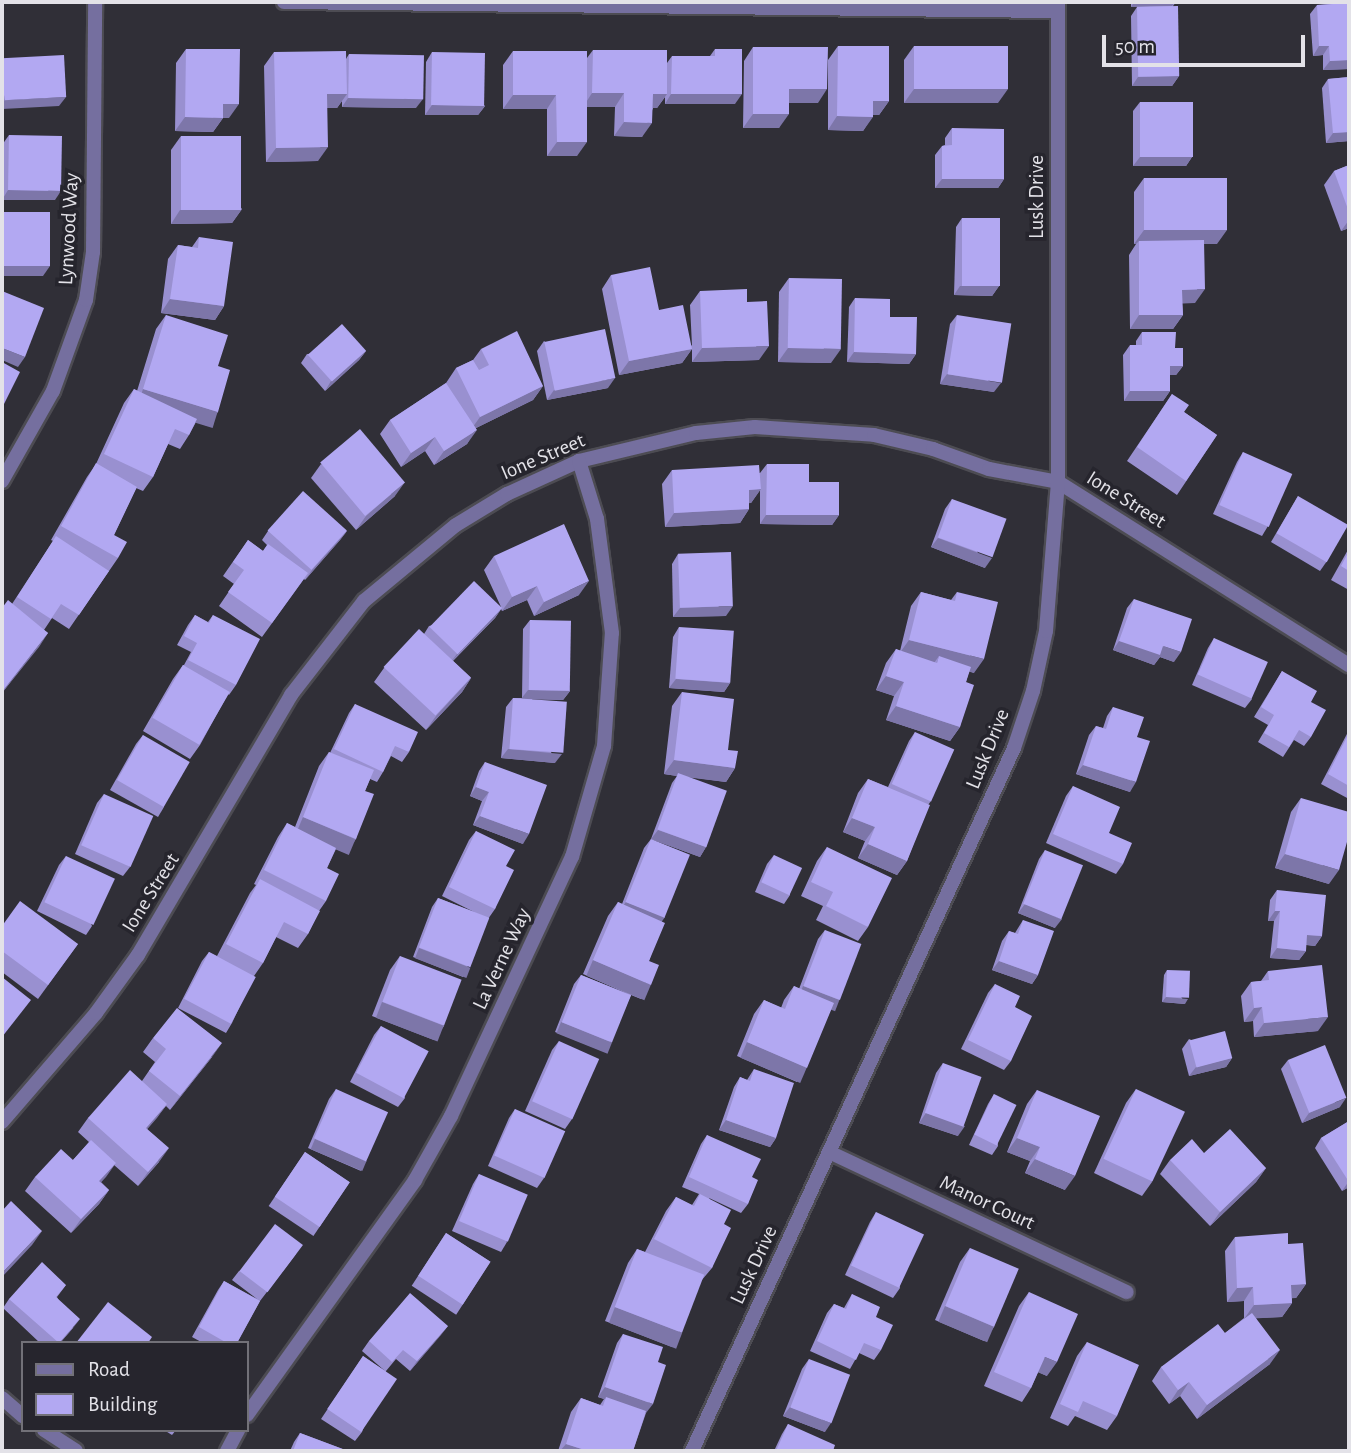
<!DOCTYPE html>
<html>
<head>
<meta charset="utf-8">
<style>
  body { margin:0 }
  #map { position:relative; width:1351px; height:1453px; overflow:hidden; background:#302f37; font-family:"Alegreya Sans",sans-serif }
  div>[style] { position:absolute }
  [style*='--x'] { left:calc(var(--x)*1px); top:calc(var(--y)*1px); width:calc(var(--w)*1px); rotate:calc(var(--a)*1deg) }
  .roads { filter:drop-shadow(2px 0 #4d4c53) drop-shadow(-2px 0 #4d4c53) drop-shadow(0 2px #4d4c53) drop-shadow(0 -2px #4d4c53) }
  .minor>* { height:14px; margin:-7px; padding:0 7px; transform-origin:7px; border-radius:7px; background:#756f9f }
  .wall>* { inset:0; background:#9990d0; transform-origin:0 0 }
  .shaded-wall>* { inset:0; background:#7d76a9; transform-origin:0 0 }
  .building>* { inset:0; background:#b2a8f2; transform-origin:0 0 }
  span { translate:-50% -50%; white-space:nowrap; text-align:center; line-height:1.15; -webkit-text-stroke:7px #26252d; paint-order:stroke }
  .street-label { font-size:21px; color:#e3e2e8 }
  .frame { position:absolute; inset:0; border:4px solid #e3e2e8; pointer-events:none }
  .legend { position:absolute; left:21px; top:1341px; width:228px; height:91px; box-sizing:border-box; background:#26252d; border:2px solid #727178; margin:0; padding:9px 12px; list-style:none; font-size:21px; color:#e3e2e8 }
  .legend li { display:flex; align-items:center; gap:14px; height:35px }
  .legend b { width:35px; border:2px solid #727178 }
  .scale { position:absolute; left:1102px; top:35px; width:203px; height:32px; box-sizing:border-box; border:4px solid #e3e2e8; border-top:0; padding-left:9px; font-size:21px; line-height:24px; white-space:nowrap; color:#e3e2e8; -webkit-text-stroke:5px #26252d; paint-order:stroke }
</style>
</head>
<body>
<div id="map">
  <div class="roads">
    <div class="minor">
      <i style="--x:284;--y:2;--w:774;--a:0.67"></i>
      <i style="--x:2;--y:481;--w:103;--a:-60.5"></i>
      <i style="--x:53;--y:391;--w:97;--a:-70.1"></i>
      <i style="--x:86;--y:300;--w:49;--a:-81.7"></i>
      <i style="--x:93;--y:252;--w:250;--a:-89.5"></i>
      <i style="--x:2;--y:1122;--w:144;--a:-49.2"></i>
      <i style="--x:96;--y:1013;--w:72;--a:-54.1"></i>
      <i style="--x:138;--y:955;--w:302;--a:-59.5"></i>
      <i style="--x:291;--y:695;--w:119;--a:-52.2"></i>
      <i style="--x:364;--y:601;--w:119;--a:-39.6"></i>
      <i style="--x:456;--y:525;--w:60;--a:-31.3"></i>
      <i style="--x:507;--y:494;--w:79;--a:-24.6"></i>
      <i style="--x:579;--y:461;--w:120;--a:-13.5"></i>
      <i style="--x:696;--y:433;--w:59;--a:-5.8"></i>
      <i style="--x:755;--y:427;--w:119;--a:3.8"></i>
      <i style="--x:874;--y:435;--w:61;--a:13.3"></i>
      <i style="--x:933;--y:449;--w:59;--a:19.7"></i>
      <i style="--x:989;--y:469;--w:70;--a:10.7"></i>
      <i style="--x:1058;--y:482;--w:344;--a:32.2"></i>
      <i style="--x:829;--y:1152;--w:329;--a:25.2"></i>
      <i style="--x:2;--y:1398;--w:28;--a:41"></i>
      <i style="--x:247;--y:1415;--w:289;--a:-54.4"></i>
      <i style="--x:415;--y:1180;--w:73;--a:-60.6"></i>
      <i style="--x:451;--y:1116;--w:286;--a:-65"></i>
      <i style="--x:572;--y:857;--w:116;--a:-73.9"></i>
      <i style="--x:604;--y:746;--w:113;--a:-86"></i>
      <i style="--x:612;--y:633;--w:115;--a:-97.5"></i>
      <i style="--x:597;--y:519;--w:61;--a:-107.2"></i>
      <i style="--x:44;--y:1430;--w:38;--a:33"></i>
      <i style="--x:227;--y:1451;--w:24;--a:-62"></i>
      <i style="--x:692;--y:1451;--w:773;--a:-65.39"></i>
      <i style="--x:1014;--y:748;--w:60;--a:-71.6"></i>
      <i style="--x:1033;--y:691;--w:61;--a:-77.8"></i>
      <i style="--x:1046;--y:631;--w:149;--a:-85.4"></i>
      <i style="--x:1058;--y:482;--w:480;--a:-90"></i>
    </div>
  </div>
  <div class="wall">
    <i style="clip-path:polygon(1131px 2px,1176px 2px,1173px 6px,1179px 76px,1172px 86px,1132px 86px,1131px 16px,1137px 7px,1150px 6px,1131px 7px)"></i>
    <i style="clip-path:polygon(1349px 3px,1349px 69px,1323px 70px,1323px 55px,1313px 56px,1310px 14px,1317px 5px)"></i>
    <i style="clip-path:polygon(838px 46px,889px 101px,879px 115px,873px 115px,863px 131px,828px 130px,828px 60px)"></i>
    <i style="clip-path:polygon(914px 46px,998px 103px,904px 103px,904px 60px)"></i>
    <i style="clip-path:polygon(753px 47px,818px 103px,789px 103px,779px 128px,743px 128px,744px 61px)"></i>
    <i style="clip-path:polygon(186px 49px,229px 118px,223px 118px,213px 132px,175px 131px,176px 63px)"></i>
    <i style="clip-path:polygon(715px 49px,735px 104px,665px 104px,665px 97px,657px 108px,653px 108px,642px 137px,614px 136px,615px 107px,587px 107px,577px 156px,547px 156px,547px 109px,503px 109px,503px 65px,513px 51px,587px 58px,593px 50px,667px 63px,672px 56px,710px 56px)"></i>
    <i style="clip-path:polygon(274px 52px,346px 59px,349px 54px,416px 108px,342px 107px,342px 101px,337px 108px,327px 108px,318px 161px,266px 162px,264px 66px)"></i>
    <i style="clip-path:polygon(432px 52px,485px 106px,478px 115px,425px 115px,426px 62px)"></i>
    <i style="clip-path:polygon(1349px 77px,1349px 141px,1326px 143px,1322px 88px,1328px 79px)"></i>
    <i style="clip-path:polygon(1140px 102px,1192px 157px,1186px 166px,1133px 166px,1133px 111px)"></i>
    <i style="clip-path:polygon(952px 128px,1004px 179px,998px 188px,935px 188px,935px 155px,942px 146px,945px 145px,945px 138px)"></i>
    <i style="clip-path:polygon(9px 135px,55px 200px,2px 200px,2px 145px)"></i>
    <i style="clip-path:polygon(181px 136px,242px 209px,232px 223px,171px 224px,171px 150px)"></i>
    <i style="clip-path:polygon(1349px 165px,1349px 228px,1341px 231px,1324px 185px,1334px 171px)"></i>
    <i style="clip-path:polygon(1144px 178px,1217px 244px,1204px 244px,1195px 303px,1182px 303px,1183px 315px,1173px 329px,1130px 329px,1129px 255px,1136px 244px,1134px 244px,1134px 192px)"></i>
    <i style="clip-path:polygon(3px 212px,43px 276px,2px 276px,2px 214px)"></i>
    <i style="clip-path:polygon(962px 218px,999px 286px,992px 296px,954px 295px,956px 227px)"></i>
    <i style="clip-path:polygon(199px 237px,224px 306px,215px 320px,161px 313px,168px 259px,178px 245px,192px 247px)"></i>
    <i style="clip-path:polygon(611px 275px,659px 310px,692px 346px,690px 305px,700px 291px,747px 302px,759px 360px,692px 362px,692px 349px,682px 363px,619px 375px,602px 289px)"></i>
    <i style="clip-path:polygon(789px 278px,831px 363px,778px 362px,779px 292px)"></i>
    <i style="clip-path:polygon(855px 298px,890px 317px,916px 354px,909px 364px,847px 362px,849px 307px)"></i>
    <i style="clip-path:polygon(166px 315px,218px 366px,218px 412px,208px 426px,196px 422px,189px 435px,180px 449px,168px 444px,153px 477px,143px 491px,136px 488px,114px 535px,118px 558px,69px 629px,52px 618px,44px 630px,48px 633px,2px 693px,2px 608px,12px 604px,53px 541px,51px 540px,87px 477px,96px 464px,124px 403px,134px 389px,137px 391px,156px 329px)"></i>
    <i style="clip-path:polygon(957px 315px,994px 392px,940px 384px,950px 324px)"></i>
    <i style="clip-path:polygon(1142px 332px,1175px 348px,1183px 366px,1176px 375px,1170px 375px,1170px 391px,1163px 401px,1124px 401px,1123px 355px,1130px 345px,1136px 345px,1136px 341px)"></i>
    <i style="clip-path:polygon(544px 341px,608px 388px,547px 400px,537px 351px)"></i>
    <i style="clip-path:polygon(481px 349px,543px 386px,533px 400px,476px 428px,467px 444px,434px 465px,425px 451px,401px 467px,380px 434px,390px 420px,446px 383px,456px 368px,473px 360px)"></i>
    <i style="clip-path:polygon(366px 351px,359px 360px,325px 391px,301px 363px,307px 354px)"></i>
    <i style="clip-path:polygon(1172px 394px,1184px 412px,1217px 435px,1177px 495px,1127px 461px)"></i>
    <i style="clip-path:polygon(1243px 452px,1268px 526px,1262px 536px,1213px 514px,1237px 462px)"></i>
    <i style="clip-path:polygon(321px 464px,395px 496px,356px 530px,311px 478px)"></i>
    <i style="clip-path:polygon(767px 464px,809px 482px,839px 515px,832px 525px,760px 524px,760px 490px,751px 503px,749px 503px,749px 509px,740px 523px,665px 527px,662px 484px,672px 470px,760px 473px)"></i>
    <i style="clip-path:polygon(1298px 496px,1327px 561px,1320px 571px,1271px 542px)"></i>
    <i style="clip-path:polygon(952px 499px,985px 568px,931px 547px,945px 509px)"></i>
    <i style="clip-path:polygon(268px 531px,347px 531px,340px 540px,305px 580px,304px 579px,262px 637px,219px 606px,234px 584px,223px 576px,248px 540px,263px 551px,267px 545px,262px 540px)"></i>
    <i style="clip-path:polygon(1349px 548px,1349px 590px,1331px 580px)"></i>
    <i style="clip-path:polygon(678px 554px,726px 616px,673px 617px,672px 564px)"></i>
    <i style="clip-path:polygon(494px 556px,579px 595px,534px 616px,527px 600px,502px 611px,501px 609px,495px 618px,453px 661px,471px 678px,462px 692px,426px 730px,374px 682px,384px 668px,424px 634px,429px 626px,501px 607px,484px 570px)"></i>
    <i style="clip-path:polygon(921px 592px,951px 600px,957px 592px,974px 673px,969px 671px,966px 682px,960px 727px,950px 741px,886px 720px,894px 696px,876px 690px,886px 663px,896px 649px,900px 651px,911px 606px)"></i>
    <i style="clip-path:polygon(1134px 599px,1174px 662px,1160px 657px,1154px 665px,1113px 650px,1127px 608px)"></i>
    <i style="clip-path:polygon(195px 615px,208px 622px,213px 615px,236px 685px,229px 695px,228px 694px,200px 745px,190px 759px,143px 731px,173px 679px,183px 665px,184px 665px,191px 652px,177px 645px,188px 625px)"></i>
    <i style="clip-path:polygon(530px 620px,570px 691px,563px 700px,532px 699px,555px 763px,501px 758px,506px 707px,513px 698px,522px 698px,523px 629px)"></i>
    <i style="clip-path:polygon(679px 627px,730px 683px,724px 692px,669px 688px,673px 637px)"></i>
    <i style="clip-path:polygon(1214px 638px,1252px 699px,1245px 708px,1192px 685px,1208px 648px)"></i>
    <i style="clip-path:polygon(1282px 671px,1311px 702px,1311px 737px,1304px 746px,1294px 740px,1283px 757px,1258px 742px,1268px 725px,1254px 717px)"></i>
    <i style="clip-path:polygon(682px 692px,728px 750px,735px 768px,726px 782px,689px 777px,706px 847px,700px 857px,651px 839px,662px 921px,649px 961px,641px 999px,631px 995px,605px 1052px,555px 1032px,574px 984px,581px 975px,628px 994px,583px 974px,608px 916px,618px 902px,622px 904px,644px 848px,651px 839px,672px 783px,677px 776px,664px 774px,672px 706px)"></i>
    <i style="clip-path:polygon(355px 704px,409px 752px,402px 762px,391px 756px,383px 772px,377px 782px,370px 779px,365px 791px,356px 839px,346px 853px,336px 849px,327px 868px,326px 901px,319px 911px,308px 934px,298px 948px,276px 937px,263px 963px,254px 976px,232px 1023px,226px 1033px,178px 1008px,202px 961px,209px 952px,217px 956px,250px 893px,256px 885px,254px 884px,278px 837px,287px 823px,295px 827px,319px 766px,329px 752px,330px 753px,349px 713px)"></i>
    <i style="clip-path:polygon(1113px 707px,1137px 737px,1130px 792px,1076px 774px,1089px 735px,1096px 726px,1103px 728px,1107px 716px)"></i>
    <i style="clip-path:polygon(1349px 730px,1349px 799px,1321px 784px)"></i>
    <i style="clip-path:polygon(915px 732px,931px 801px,928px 805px,907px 861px,897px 875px,858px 858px,865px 841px,843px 832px,858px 793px,868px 779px,888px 787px,909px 741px)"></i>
    <i style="clip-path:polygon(143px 735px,164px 807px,158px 817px,110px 790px,136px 744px)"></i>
    <i style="clip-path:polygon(485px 762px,523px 844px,473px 825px,482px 801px,470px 796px,479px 771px)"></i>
    <i style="clip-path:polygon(1073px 786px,1109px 833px,1123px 864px,1116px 874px,1046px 843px,1066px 796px)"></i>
    <i style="clip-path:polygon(104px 794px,130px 867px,123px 876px,75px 854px,97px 803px)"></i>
    <i style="clip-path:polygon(1301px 798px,1329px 884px,1275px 868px,1291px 812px)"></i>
    <i style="clip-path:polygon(476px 831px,506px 866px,495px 909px,488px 919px,463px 977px,413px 957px,432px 907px,438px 898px,474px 912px,442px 896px,469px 840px)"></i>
    <i style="clip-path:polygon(827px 847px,868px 927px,858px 941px,816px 920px,823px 906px,801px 896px,817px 861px)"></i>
    <i style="clip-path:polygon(1045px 850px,1055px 928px,1018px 913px,1039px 859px)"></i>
    <i style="clip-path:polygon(774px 855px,790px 895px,784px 904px,755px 892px,767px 864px)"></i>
    <i style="clip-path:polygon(66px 856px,92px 926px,86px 935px,37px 911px,59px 865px)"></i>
    <i style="clip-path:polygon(1277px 890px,1322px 936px,1315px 946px,1306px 945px,1306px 951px,1299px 960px,1270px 958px,1274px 921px,1268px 921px,1270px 900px)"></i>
    <i style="clip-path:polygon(1023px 920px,1038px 975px,1032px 984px,992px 970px,1002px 941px,1009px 931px,1015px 933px)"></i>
    <i style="clip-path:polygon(2px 926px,78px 944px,38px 999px,2px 972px)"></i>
    <i style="clip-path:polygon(825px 930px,839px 1000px,831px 1009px,797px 1082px,737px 1056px,754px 1014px,764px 1000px,781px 1008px,784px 1000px,794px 986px,799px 989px,818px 939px)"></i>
    <i style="clip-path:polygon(400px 956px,444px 1026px,434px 1040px,372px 1016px,390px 970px)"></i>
    <i style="clip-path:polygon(1167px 970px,1185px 1004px,1162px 1002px,1164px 975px)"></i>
    <i style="clip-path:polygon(1268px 971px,1318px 1031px,1254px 1037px,1253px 1021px,1244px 1022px,1241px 996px,1251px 982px,1261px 981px)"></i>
    <i style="clip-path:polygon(995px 984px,1015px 1007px,1011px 1061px,1004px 1070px,961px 1049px,988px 993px)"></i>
    <i style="clip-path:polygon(381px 1026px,405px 1098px,398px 1107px,350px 1082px,374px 1035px)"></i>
    <i style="clip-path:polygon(153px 1038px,212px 1057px,170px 1110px,166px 1106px,147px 1129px,159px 1162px,138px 1186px,114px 1165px,101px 1182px,109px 1190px,99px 1204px,71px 1233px,25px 1191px,35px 1177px,73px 1160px,89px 1142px,78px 1132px,88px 1118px,142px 1081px,155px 1062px,143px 1052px)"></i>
    <i style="clip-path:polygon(1189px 1039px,1232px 1058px,1226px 1067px,1189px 1076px,1182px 1049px)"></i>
    <i style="clip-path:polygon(559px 1041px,572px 1119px,565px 1129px,525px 1111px,552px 1050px)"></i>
    <i style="clip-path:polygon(1288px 1060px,1340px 1107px,1302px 1123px,1281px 1069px)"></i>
    <i style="clip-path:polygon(943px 1063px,958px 1136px,919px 1123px,936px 1073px)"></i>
    <i style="clip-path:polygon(754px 1069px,776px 1138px,770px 1147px,719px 1130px,734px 1087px,740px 1077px,747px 1080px)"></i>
    <i style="clip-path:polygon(336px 1089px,361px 1171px,308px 1148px,329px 1099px)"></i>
    <i style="clip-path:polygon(1136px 1089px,1152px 1182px,1142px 1196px,1094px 1173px,1126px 1103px)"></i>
    <i style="clip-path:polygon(1037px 1090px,1065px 1190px,1025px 1173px,1030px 1161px,1007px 1152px,1027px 1104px)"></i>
    <i style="clip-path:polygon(994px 1094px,998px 1146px,992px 1155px,969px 1145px,988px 1104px)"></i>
    <i style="clip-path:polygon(515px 1109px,544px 1178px,537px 1188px,488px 1166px,509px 1118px)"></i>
    <i style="clip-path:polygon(1349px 1121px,1349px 1187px,1342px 1191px,1315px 1148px,1321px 1138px)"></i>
    <i style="clip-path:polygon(707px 1135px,752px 1177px,748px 1204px,741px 1213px,709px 1198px,724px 1224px,712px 1268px,701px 1281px,672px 1347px,605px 1321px,628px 1263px,637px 1249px,645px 1252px,666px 1211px,676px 1197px,692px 1205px,699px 1194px,682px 1187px,701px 1144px)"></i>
    <i style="left:305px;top:1152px;width:54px;height:65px;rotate:34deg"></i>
    <i style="clip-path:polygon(1204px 1153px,1266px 1168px,1256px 1182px,1210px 1226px,1160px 1174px,1170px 1160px)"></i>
    <i style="clip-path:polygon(479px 1174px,507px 1242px,501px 1252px,452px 1231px,473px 1184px)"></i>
    <i style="clip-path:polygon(876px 1212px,900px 1288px,893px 1298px,845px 1275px,870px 1222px)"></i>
    <i style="left:446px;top:1233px;width:53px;height:63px;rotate:33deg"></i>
    <i style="clip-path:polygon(1235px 1237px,1288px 1244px,1306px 1284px,1296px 1298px,1292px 1298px,1292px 1303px,1282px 1317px,1256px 1318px,1270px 1364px,1197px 1419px,1180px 1396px,1169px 1404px,1152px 1381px,1161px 1367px,1225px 1333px,1244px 1318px,1244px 1301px,1227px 1302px,1225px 1251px)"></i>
    <i style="clip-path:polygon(970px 1248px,994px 1327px,984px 1341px,935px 1320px,960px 1262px)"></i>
    <i style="clip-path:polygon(296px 1254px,260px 1301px,237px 1343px,203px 1343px,192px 1337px,218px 1290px,224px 1281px,257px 1299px,232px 1280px,239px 1271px)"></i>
    <i style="clip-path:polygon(66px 1285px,57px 1297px,73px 1328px,60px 1343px,40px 1343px,3px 1308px,9px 1299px)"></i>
    <i style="clip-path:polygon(1029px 1292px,1047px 1376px,1038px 1372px,1031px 1388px,1022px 1402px,984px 1386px,1019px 1306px)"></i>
    <i style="clip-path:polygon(852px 1294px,876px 1317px,881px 1350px,874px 1360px,859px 1353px,850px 1369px,810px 1351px,827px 1313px,834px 1304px,844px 1308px)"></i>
    <i style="clip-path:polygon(448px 1326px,410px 1371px,396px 1359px,386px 1371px,362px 1432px,355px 1441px,321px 1419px,363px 1356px,385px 1371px,362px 1351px,369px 1341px)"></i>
    <i style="clip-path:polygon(623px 1334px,658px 1362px,646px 1413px,633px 1451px,558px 1451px,571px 1412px,581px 1398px,600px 1405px,604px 1399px,598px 1397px,617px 1343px)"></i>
    <i style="clip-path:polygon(1087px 1342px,1117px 1416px,1107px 1430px,1075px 1416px,1068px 1426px,1050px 1418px,1077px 1356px)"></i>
    <i style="clip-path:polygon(809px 1359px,825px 1432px,783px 1416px,802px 1369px)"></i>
    <i style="clip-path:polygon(788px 1424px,833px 1451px,774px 1451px,782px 1434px)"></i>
    <i style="clip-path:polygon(164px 1430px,176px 1430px,172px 1435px)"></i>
    <i style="clip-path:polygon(300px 1433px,348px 1451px,290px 1451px,294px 1442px)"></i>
  </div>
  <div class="shaded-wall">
    <i style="clip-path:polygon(1134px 2px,1176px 2px,1172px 6px,1131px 7px)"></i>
    <i style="clip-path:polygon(1319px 46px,1329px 46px,1323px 55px,1313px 56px)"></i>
    <i style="clip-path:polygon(1349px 60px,1349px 69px,1323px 70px,1330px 61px)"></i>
    <i style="clip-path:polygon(1179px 76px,1172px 86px,1132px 86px,1138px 77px)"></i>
    <i style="clip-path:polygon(789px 89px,827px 89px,818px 103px,779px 103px)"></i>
    <i style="clip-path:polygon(914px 89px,1008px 89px,998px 103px,904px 103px)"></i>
    <i style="clip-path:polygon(592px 93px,624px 93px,615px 107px,583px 107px)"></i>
    <i style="clip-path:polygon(327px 94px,347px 94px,337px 108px,317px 108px)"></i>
    <i style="clip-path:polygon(653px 94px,667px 94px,657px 108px,643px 108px)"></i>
    <i style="clip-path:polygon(671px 94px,742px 94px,735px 104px,665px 104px)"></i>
    <i style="clip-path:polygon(513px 95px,556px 95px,547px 109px,503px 109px)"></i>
    <i style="clip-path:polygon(66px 97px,59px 106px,2px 109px,2px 100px)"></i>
    <i style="clip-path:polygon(348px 98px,423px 99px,416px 108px,342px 107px)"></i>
    <i style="clip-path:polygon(873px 101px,889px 101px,879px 115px,863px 115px)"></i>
    <i style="clip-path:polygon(223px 104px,239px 104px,229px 118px,213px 118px)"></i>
    <i style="clip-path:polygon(432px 105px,485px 106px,478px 115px,425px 115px)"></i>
    <i style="clip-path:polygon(753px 114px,789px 114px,779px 128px,743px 128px)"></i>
    <i style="clip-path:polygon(837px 116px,873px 117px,863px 131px,828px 130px)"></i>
    <i style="clip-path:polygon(185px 117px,223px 118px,213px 132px,175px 131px)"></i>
    <i style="clip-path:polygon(624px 122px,652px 123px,642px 137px,614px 136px)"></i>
    <i style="clip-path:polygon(1349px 132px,1349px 141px,1326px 143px,1333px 133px)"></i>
    <i style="clip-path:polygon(557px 142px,587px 142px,577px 156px,547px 156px)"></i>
    <i style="clip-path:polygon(328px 147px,318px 161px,266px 162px,276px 148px)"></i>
    <i style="clip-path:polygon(1140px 157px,1192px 157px,1186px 166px,1133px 166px)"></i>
    <i style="clip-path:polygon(942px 179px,1004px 179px,998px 188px,935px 188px)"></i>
    <i style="clip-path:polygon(8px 190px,61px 191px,55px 200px,2px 200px)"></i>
    <i style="clip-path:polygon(242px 209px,232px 223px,171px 224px,180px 210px)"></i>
    <i style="clip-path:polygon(1349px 220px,1349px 228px,1341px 231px)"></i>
    <i style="clip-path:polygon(1144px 230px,1227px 230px,1217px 244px,1139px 244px,1139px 241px,1136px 244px,1134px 244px)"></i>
    <i style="clip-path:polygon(3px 266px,50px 266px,43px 276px,2px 276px,2px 268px)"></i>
    <i style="clip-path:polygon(960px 286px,999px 286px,992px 296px,954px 295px)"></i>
    <i style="clip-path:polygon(1205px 289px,1195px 303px,1172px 304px,1182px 290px)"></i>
    <i style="clip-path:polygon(170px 299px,224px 306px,215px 320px,161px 313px)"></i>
    <i style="clip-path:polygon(1139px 315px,1183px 315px,1173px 329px,1130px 329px)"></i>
    <i style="clip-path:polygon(769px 346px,759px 360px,692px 362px,702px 348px)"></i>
    <i style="clip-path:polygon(2px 348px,25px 357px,18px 367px,2px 360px)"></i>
    <i style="clip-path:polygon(788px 348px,841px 349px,831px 363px,778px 362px)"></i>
    <i style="clip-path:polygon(692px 349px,682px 363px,619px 375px,629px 361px)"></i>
    <i style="clip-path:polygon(366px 351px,359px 360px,325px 391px,331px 381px)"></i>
    <i style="clip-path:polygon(854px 352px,916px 354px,909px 364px,847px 362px)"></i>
    <i style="clip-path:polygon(1170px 366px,1183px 366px,1176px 375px,1163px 375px)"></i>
    <i style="clip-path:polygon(947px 374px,1001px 383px,994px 392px,940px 384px)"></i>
    <i style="clip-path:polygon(615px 378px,608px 388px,547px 400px,554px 390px)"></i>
    <i style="clip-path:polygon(543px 386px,533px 400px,470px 431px,480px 417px)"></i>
    <i style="left:143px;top:389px;width:78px;height:17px;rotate:17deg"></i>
    <i style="clip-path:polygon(1130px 391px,1170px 391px,1163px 401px,1124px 401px)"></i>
    <i style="clip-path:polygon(477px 430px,467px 444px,434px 465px,444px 451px)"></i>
    <i style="clip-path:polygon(435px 437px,425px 451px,401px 467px,411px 453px)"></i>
    <i style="clip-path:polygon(405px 482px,395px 496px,356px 530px,366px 516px)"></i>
    <i style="clip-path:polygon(761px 489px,751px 503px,739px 504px,749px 490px)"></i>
    <i style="clip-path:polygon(749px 509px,740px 523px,665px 527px,674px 513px)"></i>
    <i style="clip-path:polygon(766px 515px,839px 515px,832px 525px,760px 524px)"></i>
    <i style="clip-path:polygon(347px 531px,340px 540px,305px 580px,312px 570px)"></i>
    <i style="clip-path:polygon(938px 538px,992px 558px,985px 568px,931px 547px)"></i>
    <i style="clip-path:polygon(589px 581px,579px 595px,534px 616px,544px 602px)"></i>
    <i style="clip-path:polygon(537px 586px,527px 600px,502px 611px,512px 597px)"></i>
    <i style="clip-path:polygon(733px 606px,726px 616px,673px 617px,680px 608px)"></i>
    <i style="clip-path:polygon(502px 608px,495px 618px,450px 663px,457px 654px)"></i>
    <i style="clip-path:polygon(48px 633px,39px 647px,2px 693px,4px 689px)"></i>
    <i style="clip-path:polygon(909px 640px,984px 659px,974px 673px,937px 663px,939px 656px,934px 663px,899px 654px)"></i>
    <i style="clip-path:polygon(1119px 641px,1163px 646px,1181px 652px,1174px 662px,1160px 657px,1154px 665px,1113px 650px)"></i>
    <i style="clip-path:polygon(886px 676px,904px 682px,894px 696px,876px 690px)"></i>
    <i style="clip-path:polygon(471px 678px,462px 692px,426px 730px,436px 716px)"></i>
    <i style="clip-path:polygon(676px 679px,730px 683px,724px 692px,669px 688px)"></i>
    <i style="clip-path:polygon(528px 690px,570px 691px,563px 700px,521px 699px)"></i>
    <i style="clip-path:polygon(896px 706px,960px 727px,950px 741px,886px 720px)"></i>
    <i style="clip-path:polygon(508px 749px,562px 754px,555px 763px,501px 758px)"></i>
    <i style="clip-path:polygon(674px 760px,735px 768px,726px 782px,677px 776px,678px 773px,677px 776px,664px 774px)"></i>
    <i style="clip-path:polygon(1083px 765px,1136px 782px,1130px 792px,1076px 774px)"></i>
    <i style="clip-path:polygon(476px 787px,489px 792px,482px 801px,470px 796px)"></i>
    <i style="clip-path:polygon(480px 816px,529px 834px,523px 844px,473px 825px)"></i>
    <i style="left:303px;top:817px;width:57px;height:17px;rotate:23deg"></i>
    <i style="clip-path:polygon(852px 818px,875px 827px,865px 841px,843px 832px)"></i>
    <i style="clip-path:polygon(658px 830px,706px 847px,700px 857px,651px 839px)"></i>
    <i style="clip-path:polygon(868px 844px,907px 861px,897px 875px,858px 858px)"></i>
    <i style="clip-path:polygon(1285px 854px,1339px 870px,1329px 884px,1275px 868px)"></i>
    <i style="clip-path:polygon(626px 902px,665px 917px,658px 927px,619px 911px)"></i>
    <i style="clip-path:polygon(1025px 904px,1062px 919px,1055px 928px,1018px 913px)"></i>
    <i style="clip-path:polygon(1275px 911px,1280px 911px,1274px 921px,1268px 921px)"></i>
    <i style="clip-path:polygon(1307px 935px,1322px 936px,1315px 946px,1301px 944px)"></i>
    <i style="left:419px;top:948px;width:55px;height:11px;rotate:21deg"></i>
    <i style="clip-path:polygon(1277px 948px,1306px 951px,1299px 960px,1270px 958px)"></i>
    <i style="left:593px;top:960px;width:63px;height:17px;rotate:23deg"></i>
    <i style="clip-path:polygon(999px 961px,1038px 975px,1032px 984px,992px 970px)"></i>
    <i style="left:803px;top:986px;width:39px;height:12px;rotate:21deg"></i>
    <i style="clip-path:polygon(1166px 997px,1188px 999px,1185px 1004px,1162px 1002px)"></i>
    <i style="left:382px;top:1002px;width:66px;height:17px;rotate:21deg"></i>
    <i style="clip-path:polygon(1262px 1007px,1253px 1021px,1244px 1022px,1254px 1008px)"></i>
    <i style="clip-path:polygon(1328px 1017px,1318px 1031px,1254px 1037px,1264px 1023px)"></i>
    <i style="left:561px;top:1022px;width:55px;height:12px;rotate:22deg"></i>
    <i style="left:747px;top:1042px;width:65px;height:17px;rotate:23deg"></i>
    <i style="clip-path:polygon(222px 1043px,212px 1057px,170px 1110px,180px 1096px)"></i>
    <i style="clip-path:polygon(1232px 1058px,1226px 1067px,1189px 1076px,1196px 1067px)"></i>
    <i style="clip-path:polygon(1346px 1098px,1340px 1107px,1302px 1123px,1309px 1113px)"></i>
    <i style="clip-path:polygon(167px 1104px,157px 1118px,136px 1142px,146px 1128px)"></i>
    <i style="clip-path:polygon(926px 1113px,965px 1126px,958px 1136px,919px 1123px)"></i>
    <i style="clip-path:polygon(726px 1120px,776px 1138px,770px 1147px,719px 1130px)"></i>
    <i style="clip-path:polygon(1017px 1138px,1040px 1147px,1030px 1161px,1007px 1152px)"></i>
    <i style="left:315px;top:1139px;width:56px;height:11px;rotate:23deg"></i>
    <i style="clip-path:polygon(169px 1148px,159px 1162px,138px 1186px,148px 1172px)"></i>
    <i style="clip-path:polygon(1035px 1159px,1075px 1176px,1065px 1190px,1025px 1173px)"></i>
    <i style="clip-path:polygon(116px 1163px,106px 1177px,89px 1195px,99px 1181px)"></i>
    <i style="clip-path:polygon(1266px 1168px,1256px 1182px,1210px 1226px,1220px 1212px)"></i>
    <i style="clip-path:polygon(1349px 1181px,1349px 1187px,1342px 1191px)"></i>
    <i style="clip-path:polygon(109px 1190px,99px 1204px,71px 1233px,81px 1219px)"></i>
    <i style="clip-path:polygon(42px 1231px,32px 1245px,2px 1277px,2px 1273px)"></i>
    <i style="clip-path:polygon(1306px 1284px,1296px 1298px,1281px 1299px,1291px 1285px)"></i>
    <i style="clip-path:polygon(1253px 1287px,1244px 1301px,1227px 1302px,1237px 1288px)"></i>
    <i style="clip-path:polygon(1292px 1303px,1282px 1317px,1244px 1319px,1254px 1305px)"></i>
    <i style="left:945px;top:1306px;width:53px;height:17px;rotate:23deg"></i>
    <i style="left:615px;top:1307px;width:72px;height:17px;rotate:21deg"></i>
    <i style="clip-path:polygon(80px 1319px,73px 1328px,60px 1343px,59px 1343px)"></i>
    <i style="clip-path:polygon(448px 1326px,441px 1335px,410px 1371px,417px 1361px)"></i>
    <i style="clip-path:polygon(1280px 1350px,1270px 1364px,1197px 1419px,1207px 1405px)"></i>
    <i style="clip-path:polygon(1045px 1357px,1057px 1362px,1047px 1376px,1035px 1371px)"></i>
    <i style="clip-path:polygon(1189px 1382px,1180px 1396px,1169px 1404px,1178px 1390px)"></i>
    <i style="clip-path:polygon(605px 1387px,653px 1404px,646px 1413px,598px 1397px)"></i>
    <i style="clip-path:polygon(790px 1407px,831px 1423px,825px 1432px,783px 1416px)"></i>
    <i style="clip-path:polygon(566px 1444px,588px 1451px,560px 1451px)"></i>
  </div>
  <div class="building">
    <i style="clip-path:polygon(1349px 3px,1349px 60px,1330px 61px,1329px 46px,1319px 46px,1317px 5px)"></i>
    <i style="left:1178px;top:6px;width:70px;height:41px;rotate:89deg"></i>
    <i style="clip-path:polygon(838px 46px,889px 46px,889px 101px,873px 101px,873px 117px,837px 116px)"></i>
    <i style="left:914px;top:46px;width:94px;height:43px"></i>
    <i style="clip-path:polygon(753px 47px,828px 47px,827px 89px,789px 89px,789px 114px,753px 114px)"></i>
    <i style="clip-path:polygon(186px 49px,240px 49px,239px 104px,223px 104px,223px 118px,185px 117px)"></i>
    <i style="clip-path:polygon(715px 49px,742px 49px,742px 94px,671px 94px,672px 56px,715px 56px)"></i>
    <i style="clip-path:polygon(593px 50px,667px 50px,667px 94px,653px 94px,652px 123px,624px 122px,624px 93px,592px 93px)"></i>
    <i style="clip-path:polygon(346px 51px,347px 94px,327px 94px,328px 147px,276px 148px,274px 52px)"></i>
    <i style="clip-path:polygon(513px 51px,587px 51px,587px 142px,557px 142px,556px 95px,513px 95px)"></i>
    <i style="left:432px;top:52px;width:53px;height:53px;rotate:1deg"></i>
    <i style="left:349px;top:54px;width:75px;height:44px;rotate:1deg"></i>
    <i style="left:64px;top:55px;width:42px;height:62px;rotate:87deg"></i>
    <i style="clip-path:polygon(1349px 77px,1349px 132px,1333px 133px,1328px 79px)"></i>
    <i style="left:1140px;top:102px;width:53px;height:55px"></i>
    <i style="clip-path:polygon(952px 128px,1004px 129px,1004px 179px,942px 179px,942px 146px,952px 145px)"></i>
    <i style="left:9px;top:135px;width:53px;height:55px;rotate:1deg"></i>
    <i style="left:181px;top:136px;width:60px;height:74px"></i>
    <i style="clip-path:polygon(1349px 165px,1349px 212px,1334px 171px)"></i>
    <i style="left:1144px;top:178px;width:83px;height:52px"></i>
    <i style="left:3px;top:212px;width:47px;height:54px"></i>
    <i style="left:962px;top:218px;width:38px;height:68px"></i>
    <i style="clip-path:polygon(199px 237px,233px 242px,224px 306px,170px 299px,178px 245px,198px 248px)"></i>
    <i style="clip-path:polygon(1204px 240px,1205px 289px,1182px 290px,1183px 315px,1139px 315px,1139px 241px)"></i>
    <i style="clip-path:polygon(650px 267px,659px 310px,683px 305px,692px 349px,629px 361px,611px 275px)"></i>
    <i style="left:789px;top:278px;width:53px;height:70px;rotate:1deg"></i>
    <i style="clip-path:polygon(747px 289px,747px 302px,767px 301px,769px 346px,702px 348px,700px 291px)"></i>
    <i style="clip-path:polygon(2px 291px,44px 308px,25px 357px,2px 348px)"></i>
    <i style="clip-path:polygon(855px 298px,890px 299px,890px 317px,917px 317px,916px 354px,854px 352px)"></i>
    <i style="clip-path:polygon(166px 315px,228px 335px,218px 366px,230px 370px,218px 412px,143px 389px)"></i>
    <i style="left:957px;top:315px;width:55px;height:60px;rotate:9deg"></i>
    <i style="left:342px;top:324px;width:36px;height:46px;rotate:48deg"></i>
    <i style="left:605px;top:329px;width:50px;height:62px;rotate:78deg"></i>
    <i style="clip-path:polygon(517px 331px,543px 386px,480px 417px,456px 368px,473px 360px,479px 370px,489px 365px,481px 349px)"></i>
    <i style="clip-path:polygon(1142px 332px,1176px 332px,1175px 348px,1183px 348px,1183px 366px,1170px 366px,1170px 391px,1130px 391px,1130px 345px,1142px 345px)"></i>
    <i style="clip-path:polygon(2px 362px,20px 372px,2px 408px)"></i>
    <i style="clip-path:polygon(446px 383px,477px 430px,444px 451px,435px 437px,411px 453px,390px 420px)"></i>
    <i style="clip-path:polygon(134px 389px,197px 419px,189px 435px,175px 429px,153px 477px,104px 454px)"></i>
    <i style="clip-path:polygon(1172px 394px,1189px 405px,1184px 412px,1217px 435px,1186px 481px,1137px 447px)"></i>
    <i style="left:360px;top:429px;width:70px;height:52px;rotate:50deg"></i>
    <i style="left:1243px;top:452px;width:54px;height:58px;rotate:24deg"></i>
    <i style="clip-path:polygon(96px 463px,137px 487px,114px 535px,127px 542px,118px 558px,61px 526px)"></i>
    <i style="clip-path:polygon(767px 464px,809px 464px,809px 482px,839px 482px,839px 515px,766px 515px)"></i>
    <i style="clip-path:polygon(759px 465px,761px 489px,749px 490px,749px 509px,674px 513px,672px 470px)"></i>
    <i style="left:303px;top:491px;width:59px;height:53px;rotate:42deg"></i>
    <i style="left:1298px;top:496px;width:58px;height:43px;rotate:30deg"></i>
    <i style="left:952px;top:499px;width:58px;height:41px;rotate:20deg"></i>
    <i style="clip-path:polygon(564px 524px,589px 581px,544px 602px,537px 586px,512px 597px,494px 556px)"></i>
    <i style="clip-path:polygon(56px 536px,109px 571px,79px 615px,61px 604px,51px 619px,17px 597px)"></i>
    <i style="clip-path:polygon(248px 540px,263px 551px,268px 544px,308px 573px,272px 623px,228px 592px,244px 570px,233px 562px)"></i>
    <i style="clip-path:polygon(1349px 551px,1349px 571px,1341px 566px)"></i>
    <i style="left:731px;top:552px;width:54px;height:53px;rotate:88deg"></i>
    <i style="left:474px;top:581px;width:39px;height:64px;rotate:44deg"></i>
    <i style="clip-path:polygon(921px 592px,955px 601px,957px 592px,998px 602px,984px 659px,909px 640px)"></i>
    <i style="clip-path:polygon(1134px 599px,1192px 619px,1181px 652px,1163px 646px,1160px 655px,1119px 641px)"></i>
    <i style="clip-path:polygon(8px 600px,48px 633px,4px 689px,2px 687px,2px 608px)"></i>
    <i style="clip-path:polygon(195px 615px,209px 623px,213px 615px,260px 639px,236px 685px,188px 660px,197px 643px,184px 636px)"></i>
    <i style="left:530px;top:620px;width:41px;height:70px;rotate:1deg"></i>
    <i style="left:679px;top:627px;width:55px;height:52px;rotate:4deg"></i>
    <i style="left:419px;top:629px;width:71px;height:52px;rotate:43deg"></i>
    <i style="left:1214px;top:638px;width:59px;height:40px;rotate:24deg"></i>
    <i style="clip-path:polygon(896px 649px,937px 663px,939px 656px,971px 667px,966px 682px,974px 685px,960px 727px,896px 706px,904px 682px,886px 676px)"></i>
    <i style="left:183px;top:665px;width:54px;height:61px;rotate:30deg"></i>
    <i style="clip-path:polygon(1282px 671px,1317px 691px,1311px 702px,1326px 710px,1311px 737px,1299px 730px,1289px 747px,1264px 733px,1274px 715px,1261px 707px)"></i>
    <i style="clip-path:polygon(682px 692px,734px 699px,728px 750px,738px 751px,735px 768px,674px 760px)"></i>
    <i style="left:513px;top:698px;width:54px;height:51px;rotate:4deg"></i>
    <i style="clip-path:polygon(355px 704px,418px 732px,409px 752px,395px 746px,383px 772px,334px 749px)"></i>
    <i style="clip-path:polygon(1113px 707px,1144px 717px,1137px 737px,1150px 741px,1136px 782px,1083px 765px,1096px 726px,1106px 729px)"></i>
    <i style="left:915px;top:732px;width:43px;height:57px;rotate:24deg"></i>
    <i style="clip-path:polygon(1349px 733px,1349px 786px,1328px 774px)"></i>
    <i style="left:143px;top:735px;width:54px;height:52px;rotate:30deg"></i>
    <i style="clip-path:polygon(329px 752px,374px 770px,365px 791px,374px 794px,356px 839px,303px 817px)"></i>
    <i style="clip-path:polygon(485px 762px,547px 785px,529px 834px,480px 816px,489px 792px,476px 787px)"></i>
    <i style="left:678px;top:773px;width:52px;height:60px;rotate:20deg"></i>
    <i style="clip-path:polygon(868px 779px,930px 805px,907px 861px,868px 844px,875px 827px,852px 818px)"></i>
    <i style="clip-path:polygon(1073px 786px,1120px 807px,1109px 833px,1132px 843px,1123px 864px,1053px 834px)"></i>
    <i style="left:104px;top:794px;width:54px;height:56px;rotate:24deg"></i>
    <i style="clip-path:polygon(1301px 798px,1349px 812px,1349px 835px,1339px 870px,1285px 854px)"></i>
    <i style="clip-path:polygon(287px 823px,336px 848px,327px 868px,339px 874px,326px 901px,264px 870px)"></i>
    <i style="clip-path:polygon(476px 831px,515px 850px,506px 866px,514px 870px,495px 909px,449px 887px)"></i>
    <i style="left:651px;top:839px;width:42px;height:68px;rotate:22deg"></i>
    <i style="clip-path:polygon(827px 847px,892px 878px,868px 927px,826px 906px,833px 892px,811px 882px)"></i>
    <i style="left:1045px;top:850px;width:41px;height:58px;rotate:22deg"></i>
    <i style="left:774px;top:855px;width:31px;height:30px;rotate:25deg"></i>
    <i style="left:66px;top:856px;width:54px;height:51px;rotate:25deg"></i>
    <i style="clip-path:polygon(260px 879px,320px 911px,308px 934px,284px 922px,263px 963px,226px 944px)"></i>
    <i style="clip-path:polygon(1277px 890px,1326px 895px,1322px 936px,1307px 935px,1306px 951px,1277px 948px,1280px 911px,1275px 911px)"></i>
    <i style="left:438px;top:898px;width:55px;height:53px;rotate:21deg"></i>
    <i style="clip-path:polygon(20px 901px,78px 944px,48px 985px,2px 951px,2px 926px)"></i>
    <i style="clip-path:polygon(618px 902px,665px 923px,649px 961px,659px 965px,651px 985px,593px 960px)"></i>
    <i style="clip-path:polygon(1023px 920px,1054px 931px,1038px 975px,999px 961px,1009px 931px,1018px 934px)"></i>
    <i style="left:825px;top:930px;width:39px;height:60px;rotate:21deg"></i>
    <i style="left:209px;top:952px;width:53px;height:53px;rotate:28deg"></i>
    <i style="left:400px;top:956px;width:66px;height:49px;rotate:21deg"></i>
    <i style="clip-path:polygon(1322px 965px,1328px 1017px,1264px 1023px,1262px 1007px,1254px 1008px,1251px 982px,1269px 980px,1268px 971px)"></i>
    <i style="left:1167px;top:970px;width:23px;height:27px;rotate:2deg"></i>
    <i style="left:581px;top:975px;width:54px;height:51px;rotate:22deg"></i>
    <i style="clip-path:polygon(2px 977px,31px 1000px,2px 1037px)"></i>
    <i style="clip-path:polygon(995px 984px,1020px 996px,1015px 1007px,1032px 1016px,1011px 1061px,968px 1040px)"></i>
    <i style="clip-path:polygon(794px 986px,834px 1003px,807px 1068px,747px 1042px,764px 1000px,785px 1009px)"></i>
    <i style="clip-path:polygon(177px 1008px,222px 1043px,180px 1096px,149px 1071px,166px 1049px,153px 1038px)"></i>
    <i style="left:381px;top:1026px;width:54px;height:53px;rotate:28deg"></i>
    <i style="left:1225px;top:1031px;width:28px;height:37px;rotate:75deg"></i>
    <i style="left:559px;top:1041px;width:44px;height:66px;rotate:24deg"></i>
    <i style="left:1325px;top:1045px;width:57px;height:40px;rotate:68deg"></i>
    <i style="left:943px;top:1063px;width:41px;height:53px;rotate:20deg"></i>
    <i style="clip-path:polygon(754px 1069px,794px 1083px,776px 1138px,726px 1120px,740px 1077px,750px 1081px)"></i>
    <i style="clip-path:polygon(130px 1070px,167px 1104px,146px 1128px,169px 1148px,148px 1172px,88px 1118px)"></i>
    <i style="left:336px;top:1089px;width:57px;height:54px;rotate:24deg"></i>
    <i style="left:1136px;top:1089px;width:54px;height:77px;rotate:25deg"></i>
    <i style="clip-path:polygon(1037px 1090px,1100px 1116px,1075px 1176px,1035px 1159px,1040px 1147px,1017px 1138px)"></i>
    <i style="left:994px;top:1094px;width:25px;height:45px;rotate:26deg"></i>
    <i style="left:515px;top:1109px;width:55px;height:51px;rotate:24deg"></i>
    <i style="clip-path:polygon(1349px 1121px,1349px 1182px,1321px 1138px)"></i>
    <i style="clip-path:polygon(1230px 1129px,1266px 1168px,1220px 1212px,1170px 1160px,1192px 1139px,1204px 1153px)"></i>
    <i style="clip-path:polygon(707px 1135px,761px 1159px,752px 1177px,758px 1180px,748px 1204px,689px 1177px)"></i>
    <i style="clip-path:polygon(91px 1140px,116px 1163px,99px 1181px,109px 1190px,81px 1219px,35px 1177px,61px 1149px,73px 1160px)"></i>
    <i style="left:305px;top:1152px;width:54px;height:54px;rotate:34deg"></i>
    <i style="left:479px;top:1174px;width:53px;height:51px;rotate:23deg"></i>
    <i style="clip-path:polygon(700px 1194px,731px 1210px,724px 1224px,731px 1228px,712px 1268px,654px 1239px,676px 1197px,694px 1206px)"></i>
    <i style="clip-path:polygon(11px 1201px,42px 1231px,2px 1273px,2px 1211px)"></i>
    <i style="left:876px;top:1212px;width:53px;height:59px;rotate:25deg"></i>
    <i style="left:275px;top:1224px;width:35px;height:59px;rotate:37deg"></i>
    <i style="left:446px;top:1233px;width:53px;height:51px;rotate:33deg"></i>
    <i style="clip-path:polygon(1288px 1233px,1288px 1244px,1303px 1243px,1306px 1284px,1291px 1285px,1292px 1303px,1254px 1305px,1253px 1287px,1237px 1288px,1235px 1237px)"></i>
    <i style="left:970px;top:1248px;width:53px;height:63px;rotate:23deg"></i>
    <i style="left:637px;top:1249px;width:72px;height:62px;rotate:21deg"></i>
    <i style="clip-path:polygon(42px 1262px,66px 1285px,56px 1297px,80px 1319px,59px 1343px,9px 1299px)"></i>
    <i style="clip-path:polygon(224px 1281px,260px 1301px,237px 1343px,227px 1343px,199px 1327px)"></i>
    <i style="clip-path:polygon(1029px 1292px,1078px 1314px,1057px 1362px,1045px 1357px,1031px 1388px,994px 1372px)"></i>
    <i style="clip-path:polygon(410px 1293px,448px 1326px,417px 1361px,403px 1350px,392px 1362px,369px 1341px)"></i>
    <i style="clip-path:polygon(852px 1294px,880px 1307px,876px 1317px,893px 1325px,881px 1350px,864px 1343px,856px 1360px,817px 1341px,834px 1304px,846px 1309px)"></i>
    <i style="clip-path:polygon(108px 1302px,152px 1337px,148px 1343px,76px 1343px)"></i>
    <i style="clip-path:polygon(1252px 1313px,1280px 1350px,1207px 1405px,1189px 1382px,1178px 1390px,1161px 1367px,1218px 1324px,1225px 1333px)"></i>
    <i style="clip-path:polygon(623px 1334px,663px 1347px,658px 1362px,666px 1365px,653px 1404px,605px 1387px)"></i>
    <i style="clip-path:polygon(1087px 1342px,1139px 1365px,1117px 1416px,1083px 1401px,1078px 1412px,1060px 1404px)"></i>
    <i style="left:363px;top:1356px;width:41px;height:64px;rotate:34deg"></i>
    <i style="left:809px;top:1359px;width:44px;height:52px;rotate:21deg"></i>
    <i style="clip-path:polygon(606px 1397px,646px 1411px,633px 1451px,588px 1451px,566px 1444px,581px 1398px,603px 1406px)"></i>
    <i style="clip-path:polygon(788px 1424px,835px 1445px,833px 1451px,776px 1451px)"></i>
    <i style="clip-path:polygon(300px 1433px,348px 1451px,293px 1451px)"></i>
  </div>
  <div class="street-label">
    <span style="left:1037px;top:197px;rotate:-90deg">Lusk Drive</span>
    <span style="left:69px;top:229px;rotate:-87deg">Lynwood Way</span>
    <span style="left:543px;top:457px;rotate:-23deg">Ione Street</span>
    <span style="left:1126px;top:500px;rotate:32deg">Ione Street</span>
    <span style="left:988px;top:749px;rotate:-68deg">Lusk Drive</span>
    <span style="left:151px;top:893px;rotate:-58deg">Ione Street</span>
    <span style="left:502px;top:959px;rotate:-65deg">La Verne Way</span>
    <span style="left:987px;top:1203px;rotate:25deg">Manor Court</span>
    <span style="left:754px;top:1265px;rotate:-65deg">Lusk Drive</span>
  </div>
  <div class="frame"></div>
  <ul class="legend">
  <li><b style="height:9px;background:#756f9f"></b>Road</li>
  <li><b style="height:19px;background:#b2a8f2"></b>Building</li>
  </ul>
  <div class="scale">50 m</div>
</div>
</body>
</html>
